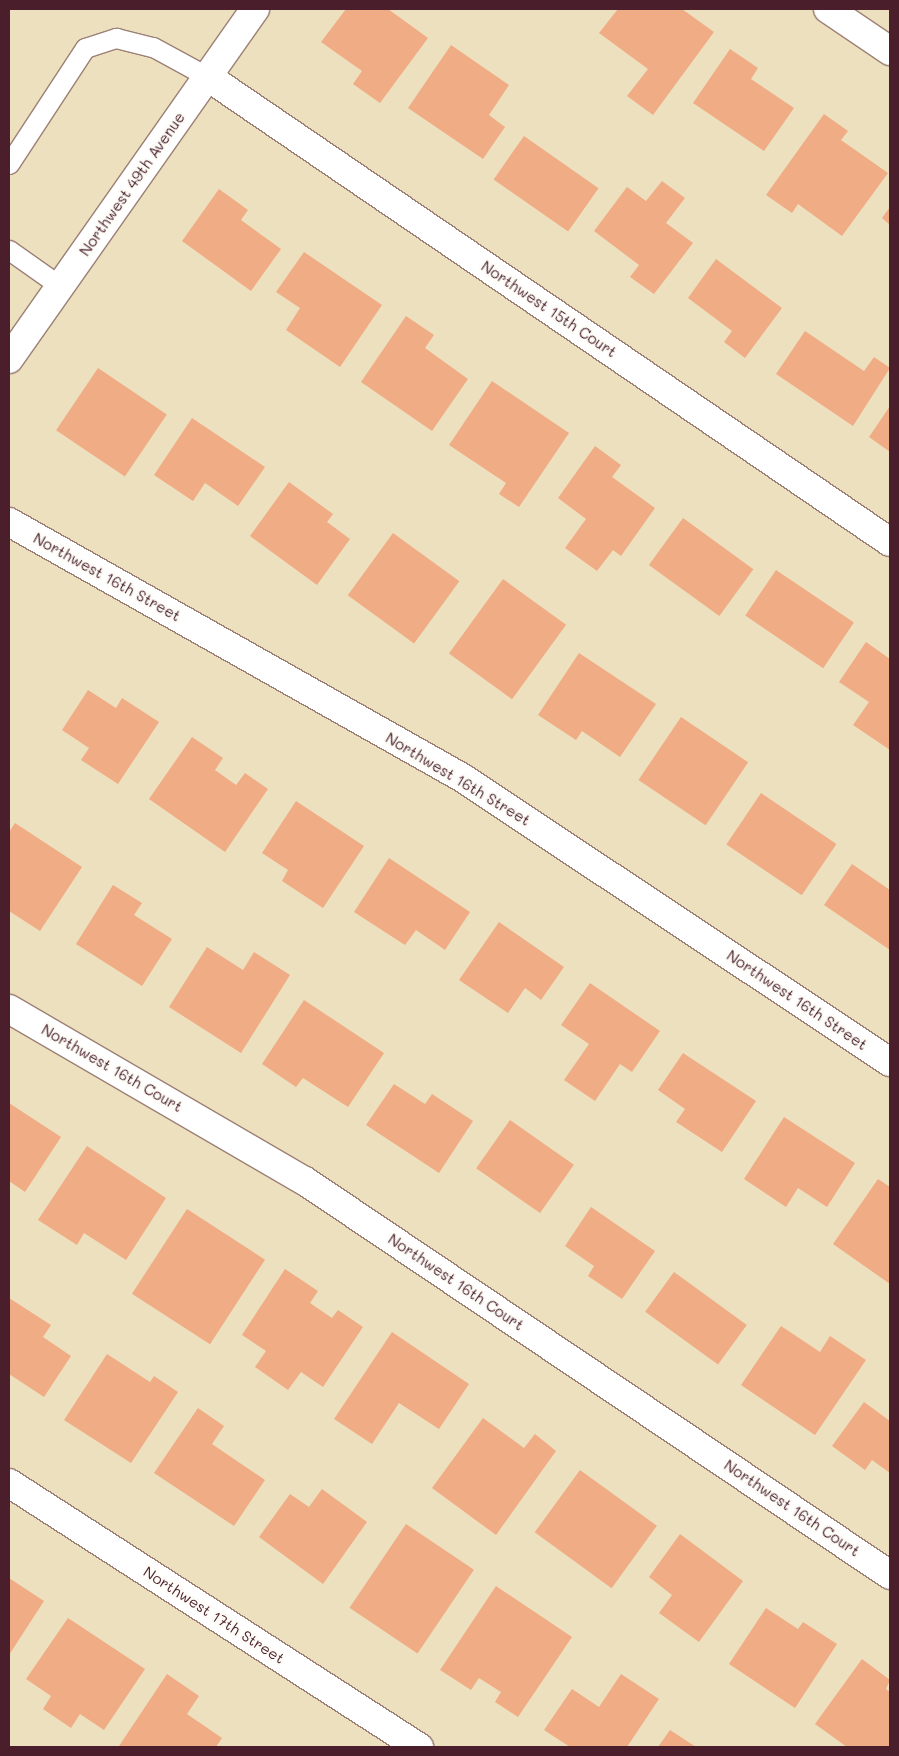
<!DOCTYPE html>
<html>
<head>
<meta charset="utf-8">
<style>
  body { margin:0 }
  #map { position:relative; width:899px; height:1756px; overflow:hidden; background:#ede0bf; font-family:Mali,sans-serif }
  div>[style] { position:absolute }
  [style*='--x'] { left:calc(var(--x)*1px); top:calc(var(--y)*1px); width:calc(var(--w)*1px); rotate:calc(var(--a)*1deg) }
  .building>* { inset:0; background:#efac85; transform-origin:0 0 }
  .roads { filter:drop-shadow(1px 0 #9c8075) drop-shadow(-1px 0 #9c8075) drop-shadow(0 1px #9c8075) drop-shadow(0 -1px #9c8075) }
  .lane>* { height:19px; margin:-9.5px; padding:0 9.5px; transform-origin:9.5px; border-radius:9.5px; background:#fff }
  .street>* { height:28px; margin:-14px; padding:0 14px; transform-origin:14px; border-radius:14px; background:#fff }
  .secondary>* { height:28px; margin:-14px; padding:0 14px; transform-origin:14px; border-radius:14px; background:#fff }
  span { translate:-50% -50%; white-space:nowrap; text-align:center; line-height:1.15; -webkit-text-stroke:5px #fdfcf7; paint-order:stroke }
  .street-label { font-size:15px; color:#4a1f2b }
  .frame { position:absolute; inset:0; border:10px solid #4a1f2b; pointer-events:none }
</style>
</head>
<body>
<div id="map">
  <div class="building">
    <i style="clip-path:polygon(346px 9px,388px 9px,428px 38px,380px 103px,353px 84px,362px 71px,321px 42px)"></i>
    <i style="clip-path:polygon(618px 9px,682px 9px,714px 32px,653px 115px,627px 96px,648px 69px,599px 33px)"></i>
    <i style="clip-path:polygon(451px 45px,509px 85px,489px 115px,505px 127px,483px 159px,408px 108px)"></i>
    <i style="clip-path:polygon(730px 49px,758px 68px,751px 79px,794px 108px,764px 151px,693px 103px)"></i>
    <i style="clip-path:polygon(824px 114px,848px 131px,841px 140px,888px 173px,842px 236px,798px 204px,792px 213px,766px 195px)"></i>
    <i style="left:524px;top:136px;width:91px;height:53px;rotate:35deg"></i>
    <i style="clip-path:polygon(662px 181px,685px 198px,666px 223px,693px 243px,654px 294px,630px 277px,639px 265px,594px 231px,627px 187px,646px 201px)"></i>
    <i style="clip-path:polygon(219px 189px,248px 210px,241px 220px,281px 249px,251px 291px,182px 241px)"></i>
    <i style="clip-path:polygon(890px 207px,890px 225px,882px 218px)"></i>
    <i style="clip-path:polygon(304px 252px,382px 305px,340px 367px,286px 330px,300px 308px,276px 292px)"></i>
    <i style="clip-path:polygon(716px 259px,782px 308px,745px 358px,724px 342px,732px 331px,688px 298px)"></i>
    <i style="clip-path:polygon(406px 316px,434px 335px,425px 348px,468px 379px,432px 431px,361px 382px)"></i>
    <i style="clip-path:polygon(805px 331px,864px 371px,874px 357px,890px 368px,853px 426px,776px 374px)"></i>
    <i style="left:98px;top:368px;width:83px;height:75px;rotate:34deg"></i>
    <i style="clip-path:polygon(492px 381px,569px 433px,519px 507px,499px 494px,506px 483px,449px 445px)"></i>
    <i style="clip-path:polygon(890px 406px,890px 452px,869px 437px)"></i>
    <i style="clip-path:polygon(192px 418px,265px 467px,238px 506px,205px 483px,193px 501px,154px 475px)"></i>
    <i style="clip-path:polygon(595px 446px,621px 465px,612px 477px,655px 508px,621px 556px,613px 550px,597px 571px,565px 548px,586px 519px,558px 498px)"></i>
    <i style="clip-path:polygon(289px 482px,333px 514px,327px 522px,350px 539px,317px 585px,250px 536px)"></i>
    <i style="left:683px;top:518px;width:87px;height:58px;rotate:36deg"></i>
    <i style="left:393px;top:533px;width:82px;height:77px;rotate:36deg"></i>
    <i style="left:776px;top:570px;width:94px;height:55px;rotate:34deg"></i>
    <i style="left:503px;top:579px;width:78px;height:92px;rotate:36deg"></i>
    <i style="clip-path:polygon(866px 642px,890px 659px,890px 750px,853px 725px,869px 702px,839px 682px)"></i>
    <i style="clip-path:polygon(579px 653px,656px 704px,620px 757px,582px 731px,576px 740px,538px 715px)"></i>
    <i style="clip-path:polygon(88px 690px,116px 708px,122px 698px,159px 722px,118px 784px,81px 760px,89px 748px,62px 730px)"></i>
    <i style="left:681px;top:717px;width:81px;height:76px;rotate:34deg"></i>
    <i style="clip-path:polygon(192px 737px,223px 758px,215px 770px,236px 785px,245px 773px,268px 789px,225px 852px,149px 799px)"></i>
    <i style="left:761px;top:793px;width:91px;height:62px;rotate:34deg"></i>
    <i style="clip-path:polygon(296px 801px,364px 846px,323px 908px,282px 881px,288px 870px,262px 853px)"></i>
    <i style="clip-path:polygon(15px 823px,82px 867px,40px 931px,9px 911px,9px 832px)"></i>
    <i style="clip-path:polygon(389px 858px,470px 912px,445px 950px,416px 930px,405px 945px,354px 912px)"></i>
    <i style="clip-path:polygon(852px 864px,890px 890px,890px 950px,824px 905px)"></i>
    <i style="clip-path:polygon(113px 885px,142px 903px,134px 915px,172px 939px,142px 986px,76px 944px)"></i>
    <i style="clip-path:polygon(499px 922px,564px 967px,541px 1000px,525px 988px,508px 1013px,459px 980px)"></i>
    <i style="clip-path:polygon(207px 947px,243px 970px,254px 952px,290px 975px,241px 1053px,169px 1007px)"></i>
    <i style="clip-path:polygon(590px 983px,660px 1031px,632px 1072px,620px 1064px,595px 1101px,564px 1080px,589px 1044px,561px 1025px)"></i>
    <i style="clip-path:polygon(304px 1000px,384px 1053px,348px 1107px,303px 1078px,296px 1087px,262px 1064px)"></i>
    <i style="clip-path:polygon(683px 1053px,756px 1101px,722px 1152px,676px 1122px,685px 1109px,658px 1090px)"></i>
    <i style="clip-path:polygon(394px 1084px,425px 1104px,432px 1094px,473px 1121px,439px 1173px,366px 1125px)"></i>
    <i style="clip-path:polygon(9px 1103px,61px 1137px,25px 1192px,9px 1181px)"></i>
    <i style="clip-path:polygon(784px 1117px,855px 1163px,827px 1207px,798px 1188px,786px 1207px,744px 1179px)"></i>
    <i style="left:510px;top:1120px;width:78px;height:59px;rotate:35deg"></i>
    <i style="clip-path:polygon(87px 1146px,166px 1198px,126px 1260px,84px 1233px,77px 1245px,38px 1220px)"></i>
    <i style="clip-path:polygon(878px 1179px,890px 1187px,890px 1284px,833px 1244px)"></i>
    <i style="clip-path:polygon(591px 1207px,655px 1251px,622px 1299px,588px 1276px,594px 1266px,565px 1246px)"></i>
    <i style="left:187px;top:1209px;width:93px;height:101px;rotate:33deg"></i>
    <i style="clip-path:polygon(285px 1269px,318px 1291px,310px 1303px,332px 1318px,338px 1310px,363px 1327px,323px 1387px,301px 1372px,288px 1390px,255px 1367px,266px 1351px,242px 1335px)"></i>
    <i style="left:674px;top:1272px;width:90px;height:49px;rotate:36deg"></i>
    <i style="clip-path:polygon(9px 1298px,51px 1325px,43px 1337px,71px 1356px,44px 1397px,9px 1374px)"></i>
    <i style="clip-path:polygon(781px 1326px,820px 1352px,830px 1336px,866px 1360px,815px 1435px,741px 1385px)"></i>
    <i style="clip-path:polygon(392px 1332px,469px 1384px,439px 1429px,399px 1403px,372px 1444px,334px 1419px)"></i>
    <i style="clip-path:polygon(107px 1354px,150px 1382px,154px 1376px,178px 1392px,131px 1463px,64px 1420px)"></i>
    <i style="clip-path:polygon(864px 1402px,890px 1421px,890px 1473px,872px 1460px,865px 1470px,832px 1446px)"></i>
    <i style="clip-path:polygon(198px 1408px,224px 1426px,212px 1444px,265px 1480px,234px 1526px,154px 1473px)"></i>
    <i style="clip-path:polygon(483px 1418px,524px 1448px,535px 1434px,556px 1451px,496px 1535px,432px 1488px)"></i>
    <i style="left:580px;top:1470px;width:95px;height:77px;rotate:36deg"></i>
    <i style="clip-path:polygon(322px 1489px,367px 1522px,323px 1584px,259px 1537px,290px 1494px,309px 1507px)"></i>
    <i style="left:406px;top:1524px;width:82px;height:101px;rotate:34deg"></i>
    <i style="clip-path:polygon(680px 1534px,743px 1581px,699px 1642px,659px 1613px,672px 1595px,649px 1577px)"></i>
    <i style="clip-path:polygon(9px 1578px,44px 1601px,9px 1655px)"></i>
    <i style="clip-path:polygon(496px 1586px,572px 1637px,518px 1717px,495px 1702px,501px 1692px,479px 1678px,471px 1690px,440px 1670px)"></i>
    <i style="clip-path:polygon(766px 1608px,798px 1629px,803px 1622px,837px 1644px,795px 1708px,729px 1664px)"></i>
    <i style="clip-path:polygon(68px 1618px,145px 1669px,104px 1730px,80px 1714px,71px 1728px,43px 1709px,51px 1696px,26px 1679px)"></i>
    <i style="clip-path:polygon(862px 1659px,890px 1680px,886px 1689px,890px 1692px,890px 1747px,847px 1747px,815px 1724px)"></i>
    <i style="clip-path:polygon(167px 1674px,199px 1696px,187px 1714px,222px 1738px,216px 1747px,119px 1746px)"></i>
    <i style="clip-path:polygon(621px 1674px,659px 1699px,627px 1747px,570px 1747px,544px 1730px,572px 1689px,599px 1707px)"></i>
    <i style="clip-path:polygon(670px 1730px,696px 1747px,658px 1747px)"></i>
  </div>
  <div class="roads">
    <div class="lane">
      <i style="--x:9;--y:164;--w:139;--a:-56.8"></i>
      <i style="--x:85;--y:48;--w:33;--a:-18"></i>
      <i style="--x:116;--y:38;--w:38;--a:14"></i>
      <i style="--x:153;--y:47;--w:63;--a:28.6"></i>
      <i style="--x:9;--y:250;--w:62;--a:35.2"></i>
    </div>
    <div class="street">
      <i style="--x:828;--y:9;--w:75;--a:34.1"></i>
      <i style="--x:208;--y:77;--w:825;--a:34.29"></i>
      <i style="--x:9;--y:522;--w:519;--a:29.43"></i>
      <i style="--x:461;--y:777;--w:515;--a:33.6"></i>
      <i style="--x:9;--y:1009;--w:342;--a:30.2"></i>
      <i style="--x:305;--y:1181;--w:705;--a:33.96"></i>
      <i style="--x:9;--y:1483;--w:488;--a:32.8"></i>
    </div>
    <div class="secondary">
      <i style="--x:9;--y:359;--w:428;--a:-54.9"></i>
    </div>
  </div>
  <div class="street-label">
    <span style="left:132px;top:184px;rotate:-55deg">Northwest 49th Avenue</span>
    <span style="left:549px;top:309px;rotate:34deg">Northwest 15th Court</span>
    <span style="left:107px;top:577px;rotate:29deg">Northwest 16th Street</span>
    <span style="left:458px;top:779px;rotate:31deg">Northwest 16th Street</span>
    <span style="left:797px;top:1000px;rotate:34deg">Northwest 16th Street</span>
    <span style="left:112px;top:1068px;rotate:30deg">Northwest 16th Court</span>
    <span style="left:456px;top:1282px;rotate:34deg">Northwest 16th Court</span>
    <span style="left:792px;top:1508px;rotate:34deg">Northwest 16th Court</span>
    <span style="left:214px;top:1615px;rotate:33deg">Northwest 17th Street</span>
  </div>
  <div class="frame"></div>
</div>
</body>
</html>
